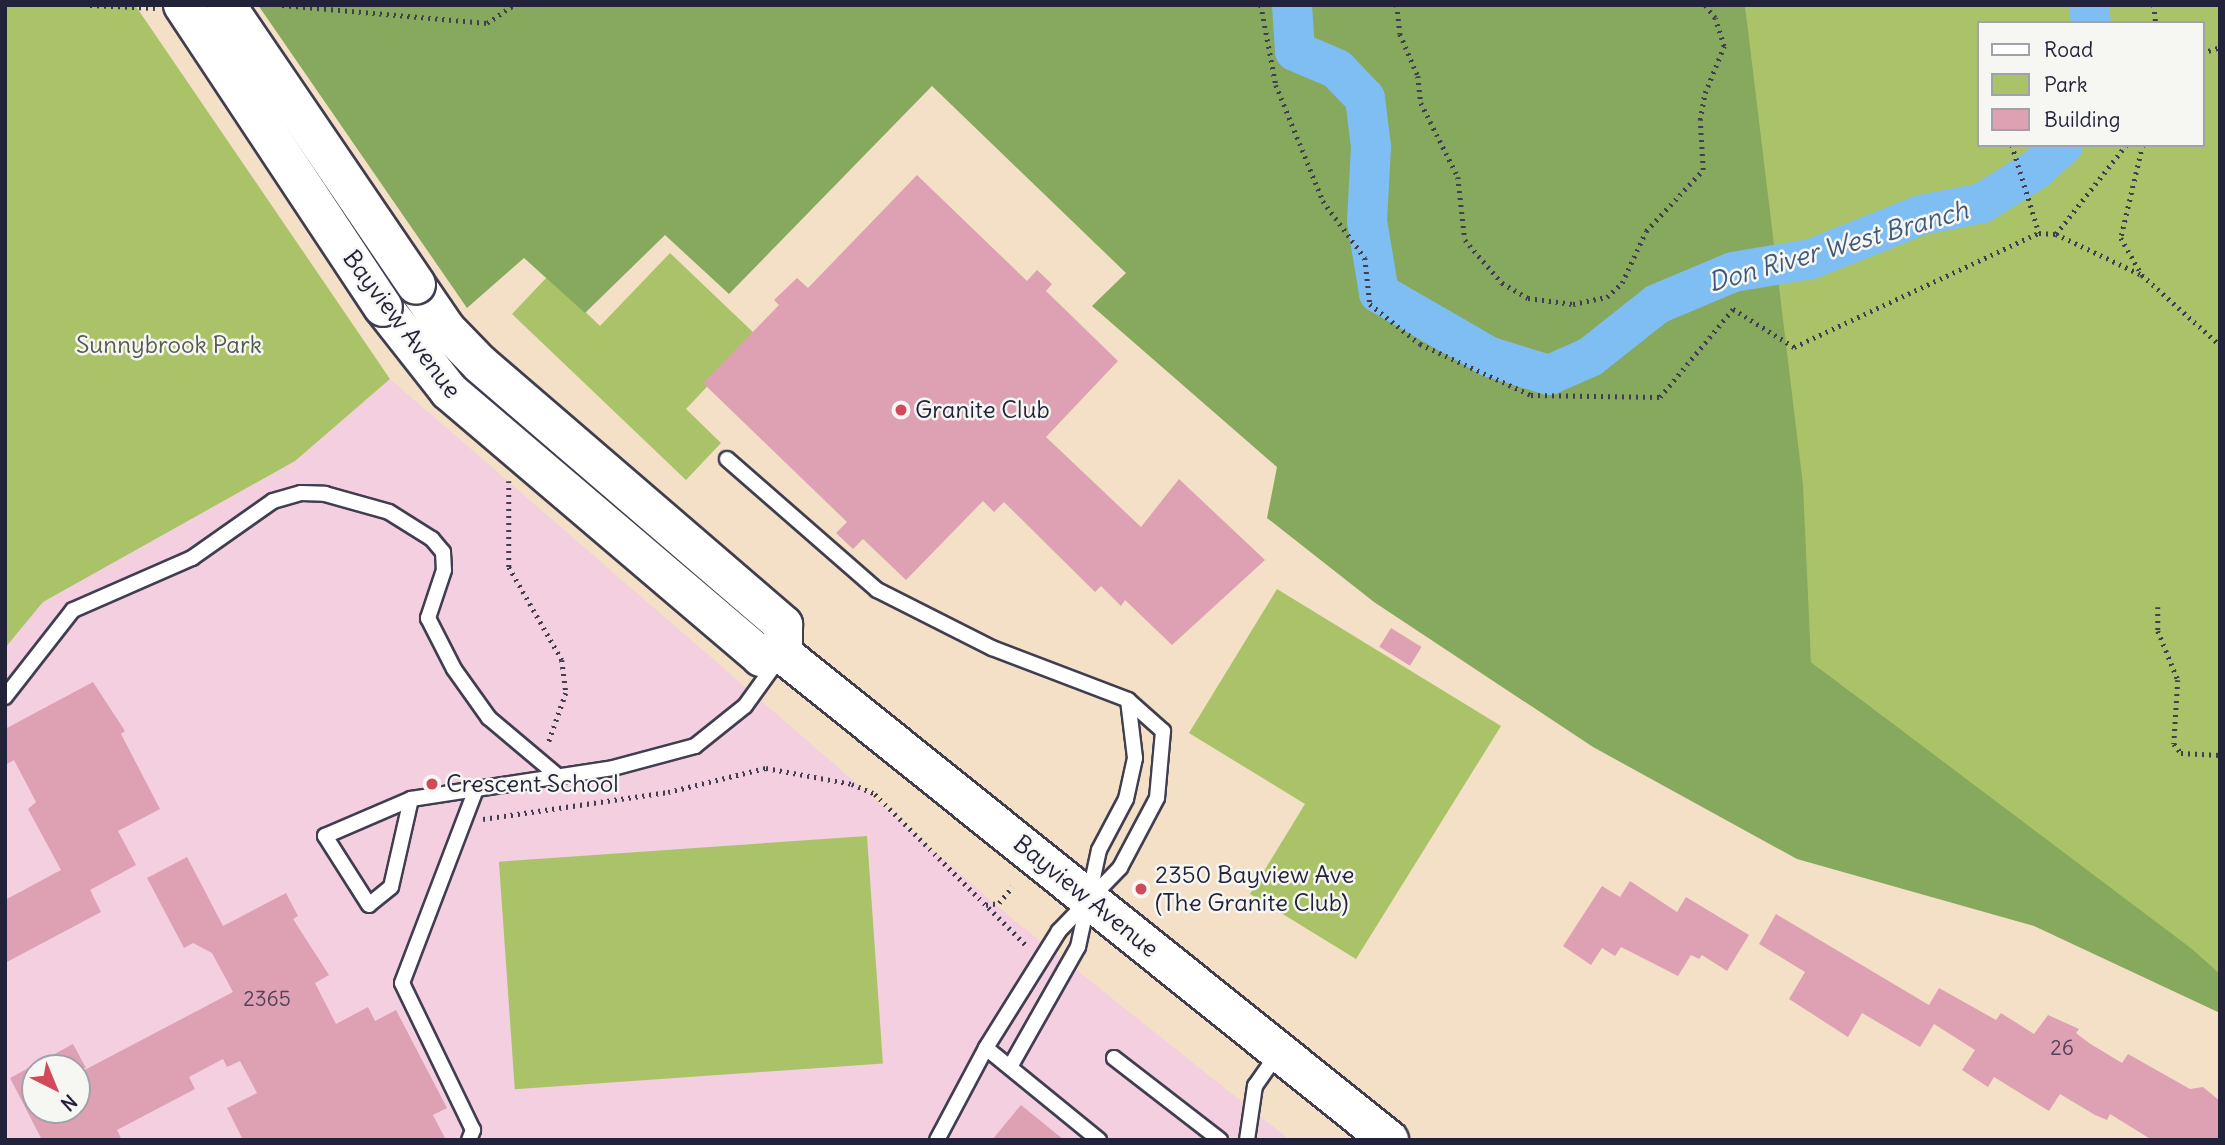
<!DOCTYPE html>
<html>
<head>
<meta charset="utf-8">
<style>
  body { margin:0 }
  #map { position:relative; width:2225px; height:1145px; overflow:hidden; background:#f3e0c6; font-family:Delius,sans-serif }
  div>[style] { position:absolute }
  [style*='--x'] { left:calc(var(--x)*1px); top:calc(var(--y)*1px); width:calc(var(--w)*1px); rotate:calc(var(--a)*1deg) }
  .built>* { inset:0; background:#f3cfe0 }
  .green>* { inset:0; background:#aac369; transform-origin:0 0 }
  .forest>* { inset:0; background:#87a95d }
  .river>* { height:40px; margin:-20px; padding:0 20px; transform-origin:20px; border-radius:20px; background:#7ebef3 }
  .building>* { inset:0; background:#dea1b4; transform-origin:0 0 }
  .path>* { height:4.5px; margin-top:-2.25px; transform-origin:0; background:repeating-linear-gradient(90deg,#413e50 0 2px,transparent 0 7px) }
  .roads { filter:drop-shadow(2px 0 #413e50) drop-shadow(-2px 0 #413e50) drop-shadow(0 2px #413e50) drop-shadow(0 -2px #413e50) }
  .lane>* { height:14px; margin:-7px; padding:0 7px; transform-origin:7px; border-radius:7px; background:#fff }
  .secondary>* { height:38px; margin:-19px; padding:0 19px; transform-origin:19px; border-radius:19px; background:#fff }
  .bridges { filter:drop-shadow(2px 0 #413e50) drop-shadow(-2px 0 #413e50) drop-shadow(0 2px #413e50) drop-shadow(0 -2px #413e50) }
  .secondary-bridge>* { height:38px; margin:-19px; padding:0 19px; transform-origin:19px; border-radius:19px; background:#fff }
  .dots>* { width:19px; height:19px; translate:-50% -50%; box-sizing:border-box; border:4px solid #f6f6f2; border-radius:50% }
  span { translate:-50% -50%; white-space:nowrap; text-align:center; line-height:1.15; -webkit-text-stroke:5px #f6f6f2; paint-order:stroke }
  .number-label { font-size:21px; color:#514259 }
  .number-label span { -webkit-text-stroke-width:0 }
  .street-label { font-size:24px; color:#22223b }
  .park-label { font-size:24px; color:#525a4b }
  .poi-label { font-size:24px; color:#22223b }
  .left { translate:0 -50%; text-align:left }
  .water-label { font-size:26px; color:#42597b; font-style:italic }
  .frame { position:absolute; inset:0; border:7px solid #22223b; pointer-events:none }
  .legend { position:absolute; left:1977px; top:21px; width:228px; height:126px; box-sizing:border-box; background:#f6f6f2; border:2px solid #a1a1a9; margin:0; padding:9px 12px; list-style:none; font-size:21px; color:#22223b }
  .legend li { display:flex; align-items:center; gap:14px; height:35px }
  .legend b { width:35px; border:2px solid #a1a1a9 }
  .north { position:absolute; left:21px; top:1054px; width:70px; height:70px; box-sizing:border-box; background:#f6f6f2; border:2px solid #a1a1a9; border-radius:50%; rotate:137deg; font-size:19px; font-weight:700; line-height:28px; text-align:center; color:#22223b }
  .north::after { content:''; display:block; margin:auto; width:24px; height:32px; background:#d1495b; clip-path:polygon(50% 0,100% 100%,50% 72%,0 100%) }
</style>
</head>
<body>
<div id="map">
  <div class="built">
    <i style="clip-path:polygon(evenodd,390px 379px,1015px 921px,1290px 1140px,6px 1140px,5px 648px,43px 602px,295px 461px,390px 379px,35px 1068px,77px 1068px,77px 1110px,35px 1110px,35px 1068px)"></i>
  </div>
  <div class="green">
    <i style="clip-path:polygon(5px 5px,135px 5px,390px 379px,295px 461px,43px 602px,5px 648px)"></i>
    <i style="clip-path:polygon(evenodd,1745px 5px,2220px 5px,2220px 974px,1811px 662px,1745px 5px,1978px 23px,2202px 23px,2202px 145px,1978px 145px,1978px 23px)"></i>
    <i style="clip-path:polygon(670px 253px,756px 335px,686px 409px,721px 443px,686px 480px,512px 314px,548px 276px,600px 326px)"></i>
    <i style="clip-path:polygon(1277px 589px,1501px 726px,1356px 959px,1250px 894px,1305px 804px,1189px 733px)"></i>
    <i style="left:867px;top:836px;width:228px;height:369px;rotate:86deg"></i>
  </div>
  <div class="forest">
    <i style="clip-path:polygon(258px 5px,1745px 5px,1803px 485px,1811px 662px,2192px 949px,2220px 974px,2220px 1013px,2034px 926px,1797px 859px,1593px 747px,1374px 602px,1267px 518px,1277px 467px,1092px 306px,1126px 273px,932px 86px,729px 294px,665px 235px,585px 313px,524px 258px,467px 308px)"></i>
  </div>
  <div class="river">
    <i style="--x:1292;--y:5;--w:46;--a:86.3"></i>
    <i style="--x:1295;--y:51;--w:46;--a:23.2"></i>
    <i style="--x:1337;--y:69;--w:40;--a:46"></i>
    <i style="--x:1365;--y:98;--w:49;--a:83"></i>
    <i style="--x:1371;--y:147;--w:74;--a:93.1"></i>
    <i style="--x:1367;--y:221;--w:73;--a:80.5"></i>
    <i style="--x:1379;--y:293;--w:128;--a:30"></i>
    <i style="--x:1490;--y:357;--w:62;--a:17"></i>
    <i style="--x:1549;--y:375;--w:45;--a:-23.7"></i>
    <i style="--x:1590;--y:357;--w:85;--a:-38.3"></i>
    <i style="--x:1657;--y:304;--w:82;--a:-22.8"></i>
    <i style="--x:1733;--y:272;--w:79;--a:-9.5"></i>
    <i style="--x:1811;--y:259;--w:118;--a:-21.8"></i>
    <i style="--x:1921;--y:215;--w:62;--a:-11.1"></i>
    <i style="--x:1982;--y:203;--w:62;--a:-31.9"></i>
    <i style="--x:2035;--y:170;--w:38;--a:-42"></i>
    <i style="--x:2089;--y:5;--w:18;--a:84"></i>
  </div>
  <div class="building">
    <i style="clip-path:polygon(917px 175px,1027px 281px,1037px 270px,1052px 284px,1046px 291px,1118px 361px,1046px 437px,1141px 527px,1179px 479px,1265px 560px,1172px 645px,1125px 600px,1121px 606px,1101px 586px,1095px 592px,1004px 502px,994px 512px,983px 501px,906px 580px,863px 539px,853px 549px,836px 533px,847px 522px,703px 383px,779px 305px,774px 300px,797px 278px,808px 288px)"></i>
    <i style="left:1391px;top:628px;width:36px;height:22px;rotate:32deg"></i>
    <i style="clip-path:polygon(93px 682px,125px 731px,121px 734px,160px 809px,118px 831px,136px 865px,90px 890px,101px 912px,5px 963px,5px 900px,61px 870px,28px 809px,36px 802px,14px 760px,5px 765px,5px 729px)"></i>
    <i style="clip-path:polygon(187px 857px,223px 926px,286px 893px,298px 916px,293px 919px,329px 975px,315px 983px,336px 1024px,368px 1007px,375px 1021px,396px 1010px,447px 1108px,433px 1115px,446px 1140px,243px 1140px,227px 1108px,257px 1093px,240px 1061px,227px 1067px,223px 1059px,189px 1077px,195px 1089px,117px 1130px,122px 1140px,42px 1140px,10px 1078px,73px 1044px,86px 1068px,35px 1068px,35px 1110px,77px 1110px,77px 1074px,233px 992px,212px 953px,193px 943px,184px 948px,147px 878px)"></i>
    <i style="clip-path:polygon(1630px 881px,1677px 912px,1686px 897px,1749px 935px,1727px 971px,1702px 955px,1699px 959px,1691px 955px,1678px 976px,1621px 947px,1615px 956px,1602px 948px,1591px 965px,1563px 946px,1602px 886px,1620px 897px)"></i>
    <i style="clip-path:polygon(1776px 914px,1929px 1005px,1939px 988px,1996px 1020px,2001px 1013px,2034px 1034px,2048px 1015px,2079px 1029px,2076px 1033px,2089px 1043px,2122px 1063px,2128px 1054px,2190px 1089px,2203px 1087px,2220px 1101px,2220px 1140px,2152px 1140px,2110px 1114px,2107px 1120px,2095px 1115px,2060px 1094px,2049px 1111px,1994px 1077px,1988px 1087px,1962px 1070px,1975px 1050px,1934px 1024px,1920px 1047px,1862px 1013px,1848px 1037px,1789px 999px,1805px 972px,1759px 944px)"></i>
    <i style="clip-path:polygon(1021px 1105px,1064px 1140px,992px 1140px)"></i>
  </div>
  <div class="path">
    <i style="--x:90;--y:5;--w:65;--a:2.6"></i>
    <i style="--x:282;--y:5;--w:206;--a:5"></i>
    <i style="--x:487;--y:23;--w:32;--a:-34"></i>
    <i style="--x:1261;--y:5;--w:81;--a:79.4"></i>
    <i style="--x:1276;--y:85;--w:125;--a:67.9"></i>
    <i style="--x:1323;--y:201;--w:71;--a:53.6"></i>
    <i style="--x:1365;--y:258;--w:46;--a:83.8"></i>
    <i style="--x:1370;--y:304;--w:64;--a:38.7"></i>
    <i style="--x:1420;--y:344;--w:122;--a:24.7"></i>
    <i style="--x:1531;--y:395;--w:129;--a:0.9"></i>
    <i style="--x:1660;--y:397;--w:114;--a:-50.3"></i>
    <i style="--x:1733;--y:309;--w:72;--a:31.9"></i>
    <i style="--x:1794;--y:347;--w:270;--a:-25"></i>
    <i style="--x:2039;--y:233;--w:17;--a:3"></i>
    <i style="--x:2056;--y:234;--w:113;--a:-51.8"></i>
    <i style="--x:1397;--y:5;--w:29;--a:84"></i>
    <i style="--x:1400;--y:34;--w:46;--a:66.8"></i>
    <i style="--x:1418;--y:76;--w:27;--a:84"></i>
    <i style="--x:1421;--y:103;--w:83;--a:63.4"></i>
    <i style="--x:1458;--y:177;--w:63;--a:83.7"></i>
    <i style="--x:1465;--y:240;--w:57;--a:49.3"></i>
    <i style="--x:1502;--y:283;--w:30;--a:30"></i>
    <i style="--x:1528;--y:298;--w:45;--a:7.6"></i>
    <i style="--x:1573;--y:304;--w:35;--a:-12"></i>
    <i style="--x:1607;--y:297;--w:21;--a:-43"></i>
    <i style="--x:1622;--y:283;--w:57;--a:-65.2"></i>
    <i style="--x:1646;--y:231;--w:83;--a:-46.9"></i>
    <i style="--x:1703;--y:170;--w:50;--a:-93.4"></i>
    <i style="--x:1700;--y:120;--w:27;--a:-80"></i>
    <i style="--x:1705;--y:93;--w:51;--a:-68"></i>
    <i style="--x:1724;--y:46;--w:29;--a:-108"></i>
    <i style="--x:1715;--y:18;--w:16;--a:-128"></i>
    <i style="--x:2154;--y:5;--w:18;--a:84"></i>
    <i style="--x:2202;--y:53;--w:19;--a:-18"></i>
    <i style="--x:2012;--y:145;--w:92;--a:72.9"></i>
    <i style="--x:2143;--y:145;--w:96;--a:103.3"></i>
    <i style="--x:2121;--y:238;--w:43;--a:60.4"></i>
    <i style="--x:2142;--y:275;--w:105;--a:41.9"></i>
    <i style="--x:2056;--y:234;--w:95;--a:25.5"></i>
    <i style="--x:509;--y:481;--w:86;--a:90"></i>
    <i style="--x:509;--y:567;--w:107;--a:60.3"></i>
    <i style="--x:562;--y:660;--w:33;--a:83"></i>
    <i style="--x:566;--y:693;--w:54;--a:109.4"></i>
    <i style="--x:2158;--y:607;--w:24;--a:90"></i>
    <i style="--x:2158;--y:631;--w:53;--a:67.8"></i>
    <i style="--x:2178;--y:680;--w:64;--a:93.6"></i>
    <i style="--x:2174;--y:744;--w:11;--a:52"></i>
    <i style="--x:2181;--y:753;--w:39;--a:3"></i>
    <i style="--x:483;--y:819;--w:187;--a:-8.3"></i>
    <i style="--x:668;--y:792;--w:101;--a:-13.8"></i>
    <i style="--x:766;--y:768;--w:87;--a:10.5"></i>
    <i style="--x:852;--y:784;--w:25;--a:23"></i>
    <i style="--x:875;--y:794;--w:216;--a:45"></i>
    <i style="--x:986;--y:905;--w:13;--a:-9"></i>
    <i style="--x:999;--y:903;--w:21;--a:-51"></i>
  </div>
  <div class="roads">
    <div class="lane">
      <i style="--x:727;--y:459;--w:199;--a:41.1"></i>
      <i style="--x:877;--y:590;--w:129;--a:26.8"></i>
      <i style="--x:992;--y:648;--w:146;--a:20.9"></i>
      <i style="--x:1128;--y:700;--w:47;--a:41.5"></i>
      <i style="--x:1163;--y:731;--w:67;--a:95.1"></i>
      <i style="--x:1157;--y:798;--w:79;--a:117.9"></i>
      <i style="--x:1120;--y:868;--w:88;--a:134.1"></i>
      <i style="--x:1059;--y:931;--w:138;--a:122"></i>
      <i style="--x:5;--y:697;--w:110;--a:-52"></i>
      <i style="--x:73;--y:610;--w:130;--a:-23.6"></i>
      <i style="--x:192;--y:558;--w:99;--a:-35.1"></i>
      <i style="--x:273;--y:501;--w:29;--a:-16"></i>
      <i style="--x:301;--y:493;--w:24;--a:2"></i>
      <i style="--x:325;--y:494;--w:66;--a:15.7"></i>
      <i style="--x:389;--y:512;--w:51;--a:32.1"></i>
      <i style="--x:432;--y:539;--w:17;--a:50"></i>
      <i style="--x:443;--y:552;--w:18;--a:87"></i>
      <i style="--x:444;--y:570;--w:51;--a:108.4"></i>
      <i style="--x:428;--y:618;--w:57;--a:63"></i>
      <i style="--x:454;--y:669;--w:60;--a:54.5"></i>
      <i style="--x:489;--y:718;--w:92;--a:40.1"></i>
      <i style="--x:411;--y:799;--w:90;--a:102.8"></i>
      <i style="--x:391;--y:887;--w:28;--a:141"></i>
      <i style="--x:369;--y:905;--w:82;--a:-122.5"></i>
      <i style="--x:325;--y:836;--w:94;--a:-23.3"></i>
      <i style="--x:411;--y:799;--w:204;--a:-8.7"></i>
      <i style="--x:613;--y:768;--w:85;--a:-15"></i>
      <i style="--x:695;--y:746;--w:64;--a:-38.7"></i>
      <i style="--x:745;--y:706;--w:57;--a:-54.3"></i>
      <i style="--x:1114;--y:1058;--w:134;--a:37.7"></i>
      <i style="--x:1010;--y:1067;--w:138;--a:-60.5"></i>
      <i style="--x:1078;--y:947;--w:99;--a:-77.8"></i>
      <i style="--x:1099;--y:850;--w:58;--a:-62.1"></i>
      <i style="--x:1126;--y:799;--w:42;--a:-77.6"></i>
      <i style="--x:1135;--y:758;--w:58;--a:-96.9"></i>
      <i style="--x:469;--y:1140;--w:11;--a:-68"></i>
      <i style="--x:473;--y:1130;--w:163;--a:-115.8"></i>
      <i style="--x:402;--y:983;--w:204;--a:-69.1"></i>
      <i style="--x:937;--y:1140;--w:104;--a:-62"></i>
      <i style="--x:986;--y:1048;--w:146;--a:39.2"></i>
      <i style="--x:1247;--y:1140;--w:55;--a:-81.6"></i>
      <i style="--x:1255;--y:1086;--w:39;--a:-55"></i>
    </div>
    <div class="secondary">
      <i style="--x:416;--y:285;--w:53;--a:55.7"></i>
      <i style="--x:446;--y:329;--w:49;--a:45.8"></i>
      <i style="--x:480;--y:364;--w:400;--a:40.7"></i>
      <i style="--x:783;--y:625;--w:29;--a:90"></i>
      <i style="--x:383;--y:307;--w:107;--a:51.8"></i>
      <i style="--x:449;--y:391;--w:410;--a:40.4"></i>
      <i style="--x:761;--y:657;--w:22;--a:-8"></i>
      <i style="--x:783;--y:654;--w:777;--a:38.73"></i>
    </div>
  </div>
  <div class="bridges">
    <div class="secondary-bridge">
      <i style="--x:183;--y:5;--w:362;--a:56.5"></i>
      <i style="--x:226;--y:5;--w:338;--a:55.8"></i>
    </div>
  </div>
  <div class="dots">
    <i style="left:901px;top:410px;background:#d1495b"></i>
    <i style="left:432px;top:784px;background:#d1495b"></i>
    <i style="left:1141px;top:889px;background:#d1495b"></i>
  </div>
  <div class="number-label">
    <span style="left:267px;top:999px">2365</span>
    <span style="left:2062px;top:1048px">26</span>
  </div>
  <div class="street-label">
    <span style="left:402px;top:324px;rotate:53deg">Bayview Avenue</span>
    <span style="left:1086px;top:896px;rotate:39deg">Bayview Avenue</span>
  </div>
  <div class="park-label">
    <span style="left:169px;top:345px">Sunnybrook Park</span>
  </div>
  <div class="poi-label">
    <span class="left" style="left:915px;top:410px">Granite Club</span>
    <span class="left" style="left:446px;top:784px">Crescent School</span>
    <span class="left" style="left:1155px;top:889px">2350 Bayview Ave<br>(The Granite Club)</span>
  </div>
  <div class="water-label">
    <span style="left:1838px;top:246px;rotate:-16deg">Don River West Branch</span>
  </div>
  <div class="frame"></div>
  <ul class="legend">
  <li><b style="height:9px;background:#fff"></b>Road</li>
  <li><b style="height:19px;background:#aac369"></b>Park</li>
  <li><b style="height:19px;background:#dea1b4"></b>Building</li>
  </ul>
  <div class="north">N</div>
</div>
</body>
</html>
